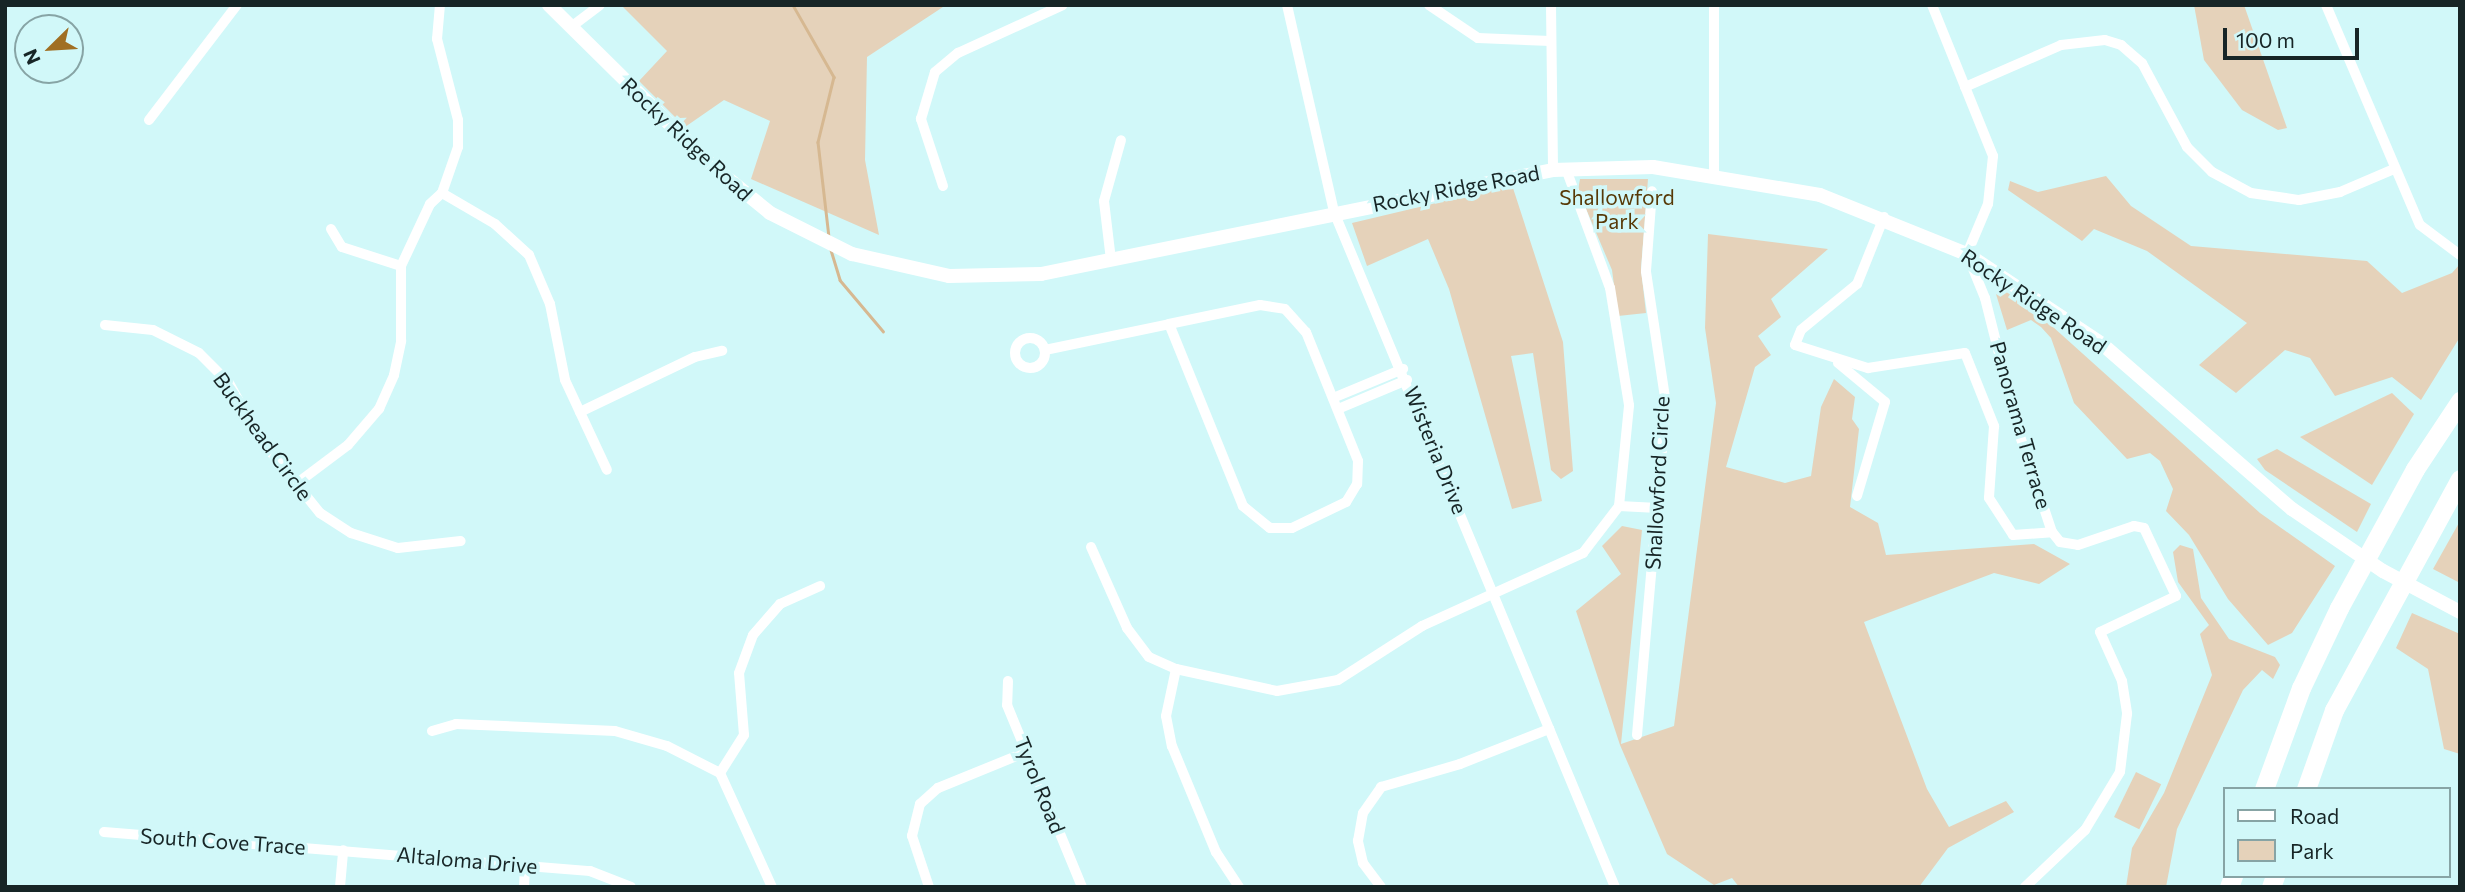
<!DOCTYPE html>
<html>
<head>
<meta charset="utf-8">
<style>
  body { margin:0 }
  #map { position:relative; width:2465px; height:892px; overflow:hidden; background:#d1f8f9; font-family:Commissioner,sans-serif }
  div>[style] { position:absolute }
  [style*='--x'] { left:calc(var(--x)*1px); top:calc(var(--y)*1px); width:calc(var(--w)*1px); rotate:calc(var(--a)*1deg) }
  .green>* { inset:0; background:#e5d2ba; transform-origin:0 0 }
  .stream>* { height:2.5px; margin:-1.25px; padding:0 1.25px; transform-origin:1.25px; border-radius:1.25px; background:#d6b891 }
  .street>* { height:10px; margin:-5px; padding:0 5px; transform-origin:5px; border-radius:5px; background:#fff }
  .street>.ring { margin:-5px; padding:0; box-sizing:content-box; background:none; border:10px solid #fff; border-radius:50% }
  .secondary>* { height:14px; margin:-7px; padding:0 7px; transform-origin:7px; border-radius:7px; background:#fff }
  .highway>* { height:19px; margin:-9.5px; padding:0 9.5px; transform-origin:9.5px; border-radius:9.5px; background:#fff }
  span { translate:-50% -50%; white-space:nowrap; text-align:center; line-height:1.15; -webkit-text-stroke:7px #d1f8f9; paint-order:stroke }
  .street-label { font-size:21px; color:#172526 }
  .park-label { font-size:21px; color:#573907 }
  .frame { position:absolute; inset:0; border:7px solid #172526; pointer-events:none }
  .legend { position:absolute; left:2223px; top:787px; width:228px; height:91px; box-sizing:border-box; background:#d1f8f9; border:2px solid #87a4a5; margin:0; padding:9px 12px; list-style:none; font-size:21px; color:#172526 }
  .legend li { display:flex; align-items:center; gap:14px; height:35px }
  .legend b { width:35px; border:2px solid #87a4a5 }
  .north { position:absolute; left:14px; top:14px; width:70px; height:70px; box-sizing:border-box; background:#d1f8f9; border:2px solid #87a4a5; border-radius:50%; rotate:246deg; font-size:19px; font-weight:700; line-height:28px; text-align:center; color:#172526 }
  .north::after { content:''; display:block; margin:auto; width:24px; height:32px; background:#a06f23; clip-path:polygon(50% 0,100% 100%,50% 72%,0 100%) }
  .scale { position:absolute; left:2223px; top:28px; width:136px; height:32px; box-sizing:border-box; border:4px solid #172526; border-top:0; padding-left:9px; font-size:21px; line-height:24px; white-space:nowrap; color:#172526; -webkit-text-stroke:5px #d1f8f9; paint-order:stroke }
</style>
</head>
<body>
<div id="map">
  <div class="green">
    <i style="clip-path:polygon(621px 5px,946px 5px,867px 57px,865px 160px,879px 235px,751px 179px,770px 121px,724px 100px,685px 127px,639px 81px,667px 51px)"></i>
    <i style="clip-path:polygon(2194px 5px,2244px 5px,2287px 128px,2278px 130px,2242px 110px,2204px 60px)"></i>
    <i style="clip-path:polygon(2106px 176px,2131px 206px,2191px 246px,2367px 261px,2402px 293px,2452px 273px,2460px 264px,2460px 337px,2421px 400px,2392px 377px,2335px 396px,2310px 358px,2285px 350px,2236px 393px,2199px 365px,2247px 323px,2147px 251px,2094px 229px,2082px 241px,2008px 190px,2010px 181px,2038px 192px)"></i>
    <i style="clip-path:polygon(1580px 179px,1648px 179px,1641px 269px,1646px 313px,1618px 316px,1612px 270px,1578px 190px)"></i>
    <i style="clip-path:polygon(1512px 185px,1563px 342px,1573px 471px,1561px 479px,1551px 470px,1533px 353px,1511px 356px,1542px 501px,1512px 509px,1449px 289px,1428px 239px,1367px 266px,1352px 223px)"></i>
    <i style="clip-path:polygon(1708px 234px,1828px 249px,1771px 299px,1781px 317px,1758px 336px,1771px 355px,1755px 367px,1726px 467px,1785px 483px,1811px 476px,1821px 407px,1834px 379px,1855px 397px,1852px 419px,1859px 429px,1850px 507px,1878px 523px,1886px 555px,2034px 544px,2070px 564px,2039px 584px,1994px 573px,1864px 622px,1927px 789px,1949px 827px,2006px 801px,2014px 812px,1948px 848px,1919px 887px,1739px 887px,1732px 878px,1714px 885px,1667px 854px,1620px 745px,1576px 611px,1621px 574px,1602px 546px,1622px 526px,1642px 530px,1621px 744px,1674px 726px,1716px 403px,1705px 328px)"></i>
    <i style="clip-path:polygon(2000px 288px,2033px 309px,2260px 513px,2335px 566px,2292px 633px,2268px 645px,2228px 599px,2189px 535px,2166px 511px,2173px 489px,2160px 461px,2150px 453px,2127px 459px,2074px 403px,2051px 338px,2041px 327px,2031px 320px,2007px 330px,1996px 294px)"></i>
    <i style="clip-path:polygon(2392px 393px,2414px 414px,2372px 485px,2300px 437px)"></i>
    <i style="clip-path:polygon(2277px 449px,2371px 504px,2357px 532px,2265px 470px,2257px 459px)"></i>
    <i style="clip-path:polygon(2460px 521px,2460px 583px,2433px 569px)"></i>
    <i style="clip-path:polygon(2180px 545px,2193px 549px,2201px 598px,2229px 639px,2275px 657px,2280px 665px,2273px 679px,2262px 670px,2243px 690px,2177px 829px,2166px 887px,2126px 887px,2132px 848px,2164px 793px,2212px 675px,2200px 634px,2209px 625px,2178px 582px,2173px 552px)"></i>
    <i style="clip-path:polygon(2412px 613px,2460px 634px,2460px 754px,2444px 749px,2428px 669px,2396px 648px)"></i>
    <i style="left:2136px;top:772px;width:28px;height:50px;rotate:26deg"></i>
  </div>
  <div class="stream">
    <i style="--x:793;--y:5;--w:83;--a:60.3"></i>
    <i style="--x:834;--y:77;--w:67;--a:103.8"></i>
    <i style="--x:818;--y:142;--w:96;--a:83.4"></i>
    <i style="--x:831;--y:250;--w:31;--a:73"></i>
    <i style="--x:840;--y:280;--w:67;--a:49.9"></i>
  </div>
  <div class="street">
    <i style="--x:1287;--y:5;--w:212;--a:77.2"></i>
    <i style="--x:1334;--y:212;--w:731;--a:67.4"></i>
    <i style="--x:1429;--y:5;--w:59;--a:34"></i>
    <i style="--x:1478;--y:38;--w:73;--a:2.4"></i>
    <i style="--x:1551;--y:5;--w:165;--a:89.3"></i>
    <i style="--x:1714;--y:5;--w:168;--a:90"></i>
    <i style="--x:1932;--y:5;--w:163;--a:68"></i>
    <i style="--x:1993;--y:156;--w:48;--a:95.9"></i>
    <i style="--x:1988;--y:204;--w:54;--a:112.8"></i>
    <i style="--x:1967;--y:254;--w:48;--a:67.8"></i>
    <i style="--x:1985;--y:298;--w:139;--a:75.9"></i>
    <i style="--x:2019;--y:433;--w:104;--a:71.6"></i>
    <i style="--x:2052;--y:532;--w:13;--a:51"></i>
    <i style="--x:2060;--y:542;--w:18;--a:9"></i>
    <i style="--x:2078;--y:545;--w:59;--a:-18.7"></i>
    <i style="--x:2134;--y:526;--w:10;--a:11"></i>
    <i style="--x:2144;--y:528;--w:75;--a:64.8"></i>
    <i style="--x:2176;--y:596;--w:84;--a:154.7"></i>
    <i style="--x:2100;--y:632;--w:54;--a:65.8"></i>
    <i style="--x:2122;--y:681;--w:33;--a:81"></i>
    <i style="--x:2127;--y:714;--w:58;--a:96.9"></i>
    <i style="--x:2120;--y:772;--w:68;--a:121.1"></i>
    <i style="--x:2085;--y:830;--w:83;--a:136.5"></i>
    <i style="--x:2326;--y:5;--w:239;--a:66.9"></i>
    <i style="--x:2420;--y:225;--w:50;--a:36.9"></i>
    <i style="--x:571;--y:27;--w:36;--a:-37"></i>
    <i style="--x:1965;--y:87;--w:105;--a:-23.6"></i>
    <i style="--x:2061;--y:45;--w:44;--a:-6.5"></i>
    <i style="--x:2105;--y:40;--w:17;--a:17"></i>
    <i style="--x:2121;--y:45;--w:28;--a:41"></i>
    <i style="--x:2142;--y:63;--w:95;--a:61.8"></i>
    <i style="--x:2187;--y:147;--w:35;--a:45"></i>
    <i style="--x:2212;--y:172;--w:44;--a:28.3"></i>
    <i style="--x:2251;--y:193;--w:49;--a:8.3"></i>
    <i style="--x:2299;--y:200;--w:42;--a:-11"></i>
    <i style="--x:2340;--y:192;--w:59;--a:-23.1"></i>
    <i style="--x:149;--y:120;--w:145;--a:-52.6"></i>
    <i style="--x:943;--y:186;--w:71;--a:-108.2"></i>
    <i style="--x:921;--y:119;--w:49;--a:-73.4"></i>
    <i style="--x:935;--y:72;--w:30;--a:-40"></i>
    <i style="--x:958;--y:53;--w:115;--a:-24.6"></i>
    <i style="--x:442;--y:193;--w:61;--a:30.3"></i>
    <i style="--x:495;--y:224;--w:46;--a:42.4"></i>
    <i style="--x:529;--y:255;--w:53;--a:66.8"></i>
    <i style="--x:550;--y:304;--w:77;--a:78.8"></i>
    <i style="--x:565;--y:380;--w:99;--a:65"></i>
    <i style="--x:1884;--y:217;--w:72;--a:111.9"></i>
    <i style="--x:1857;--y:284;--w:72;--a:140.6"></i>
    <i style="--x:1801;--y:330;--w:16;--a:112"></i>
    <i style="--x:1795;--y:345;--w:77;--a:17.5"></i>
    <i style="--x:1868;--y:368;--w:98;--a:-8.8"></i>
    <i style="--x:1965;--y:353;--w:79;--a:68.3"></i>
    <i style="--x:1994;--y:426;--w:72;--a:94"></i>
    <i style="--x:1989;--y:498;--w:44;--a:57"></i>
    <i style="--x:2013;--y:535;--w:39;--a:-4"></i>
    <i style="--x:331;--y:229;--w:21;--a:59"></i>
    <i style="--x:342;--y:247;--w:62;--a:17.9"></i>
    <i style="--x:1111;--y:260;--w:59;--a:-96.8"></i>
    <i style="--x:1104;--y:201;--w:63;--a:-74.4"></i>
    <i style="--x:1260;--y:305;--w:25;--a:9"></i>
    <i style="--x:1285;--y:309;--w:31;--a:48"></i>
    <i style="--x:1306;--y:332;--w:139;--a:68"></i>
    <i style="--x:1358;--y:461;--w:23;--a:92"></i>
    <i style="--x:1357;--y:484;--w:21;--a:121"></i>
    <i style="--x:1346;--y:502;--w:60;--a:154.3"></i>
    <i style="--x:1292;--y:528;--w:22;--a:180"></i>
    <i style="--x:1270;--y:528;--w:35;--a:-141"></i>
    <i style="--x:1243;--y:506;--w:196;--a:-112.1"></i>
    <i style="--x:1169;--y:324;--w:93;--a:-11.8"></i>
    <i style="--x:105;--y:325;--w:48;--a:5.9"></i>
    <i style="--x:153;--y:330;--w:51;--a:26.6"></i>
    <i style="--x:199;--y:353;--w:42;--a:45"></i>
    <i style="--x:229;--y:383;--w:60;--a:61.3"></i>
    <i style="--x:258;--y:436;--w:99;--a:51.2"></i>
    <i style="--x:320;--y:513;--w:37;--a:33"></i>
    <i style="--x:351;--y:533;--w:49;--a:17.7"></i>
    <i style="--x:398;--y:548;--w:63;--a:-6.3"></i>
    <i class="ring" style="left:1015px;top:338px;width:20px;height:20px"></i>
    <i style="--x:1045;--y:350;--w:127;--a:-11.8"></i>
    <i style="--x:1838;--y:363;--w:61;--a:39.7"></i>
    <i style="--x:1885;--y:402;--w:98;--a:106.6"></i>
    <i style="--x:1333;--y:398;--w:76;--a:-22.5"></i>
    <i style="--x:1338;--y:409;--w:75;--a:-22.8"></i>
    <i style="--x:580;--y:412;--w:127;--a:-25.6"></i>
    <i style="--x:695;--y:357;--w:28;--a:-13"></i>
    <i style="--x:296;--y:484;--w:65;--a:-36.9"></i>
    <i style="--x:348;--y:445;--w:48;--a:-49.3"></i>
    <i style="--x:379;--y:409;--w:37;--a:-66"></i>
    <i style="--x:394;--y:375;--w:35;--a:-78"></i>
    <i style="--x:401;--y:341;--w:75;--a:-90"></i>
    <i style="--x:401;--y:266;--w:68;--a:-64.9"></i>
    <i style="--x:430;--y:204;--w:16;--a:-43"></i>
    <i style="--x:442;--y:193;--w:49;--a:-70.8"></i>
    <i style="--x:458;--y:147;--w:27;--a:-90"></i>
    <i style="--x:458;--y:120;--w:84;--a:-104.5"></i>
    <i style="--x:437;--y:39;--w:34;--a:-85"></i>
    <i style="--x:1619;--y:506;--w:39;--a:3"></i>
    <i style="--x:1091;--y:547;--w:89;--a:66"></i>
    <i style="--x:1127;--y:628;--w:36;--a:53"></i>
    <i style="--x:1149;--y:657;--w:30;--a:24"></i>
    <i style="--x:1176;--y:669;--w:103;--a:12.3"></i>
    <i style="--x:1277;--y:691;--w:62;--a:-10.2"></i>
    <i style="--x:1338;--y:680;--w:100;--a:-32.7"></i>
    <i style="--x:1422;--y:626;--w:177;--a:-24.4"></i>
    <i style="--x:1583;--y:553;--w:59;--a:-52.5"></i>
    <i style="--x:1619;--y:506;--w:101;--a:-84.3"></i>
    <i style="--x:1629;--y:405;--w:119;--a:-99.2"></i>
    <i style="--x:1610;--y:288;--w:127;--a:-110.3"></i>
    <i style="--x:1176;--y:669;--w:48;--a:102"></i>
    <i style="--x:1166;--y:716;--w:31;--a:79"></i>
    <i style="--x:1172;--y:746;--w:115;--a:67.5"></i>
    <i style="--x:1216;--y:852;--w:42;--a:56.7"></i>
    <i style="--x:1008;--y:681;--w:24;--a:92"></i>
    <i style="--x:1007;--y:705;--w:197;--a:67.6"></i>
    <i style="--x:432;--y:731;--w:25;--a:-16"></i>
    <i style="--x:456;--y:724;--w:159;--a:2.5"></i>
    <i style="--x:615;--y:731;--w:54;--a:16.1"></i>
    <i style="--x:667;--y:746;--w:59;--a:27"></i>
    <i style="--x:720;--y:773;--w:125;--a:65.5"></i>
    <i style="--x:1637;--y:735;--w:332;--a:-85"></i>
    <i style="--x:1666;--y:404;--w:134;--a:-98.6"></i>
    <i style="--x:1646;--y:271;--w:80;--a:-85.7"></i>
    <i style="--x:720;--y:773;--w:45;--a:-57.7"></i>
    <i style="--x:744;--y:735;--w:62;--a:-94.6"></i>
    <i style="--x:739;--y:673;--w:40;--a:-69.8"></i>
    <i style="--x:753;--y:635;--w:41;--a:-48.9"></i>
    <i style="--x:780;--y:604;--w:44;--a:-24.2"></i>
    <i style="--x:104;--y:832;--w:488;--a:4.6"></i>
    <i style="--x:590;--y:871;--w:44;--a:21.3"></i>
    <i style="--x:340;--y:887;--w:37;--a:-85"></i>
    <i style="--x:524;--y:887;--w:20;--a:-87"></i>
    <i style="--x:929;--y:887;--w:54;--a:-108.4"></i>
    <i style="--x:912;--y:836;--w:33;--a:-76"></i>
    <i style="--x:920;--y:804;--w:24;--a:-42"></i>
    <i style="--x:938;--y:788;--w:95;--a:-22.2"></i>
    <i style="--x:1381;--y:887;--w:30;--a:-127"></i>
    <i style="--x:1363;--y:863;--w:23;--a:-103"></i>
    <i style="--x:1358;--y:841;--w:28;--a:-80"></i>
    <i style="--x:1363;--y:813;--w:32;--a:-55"></i>
    <i style="--x:1381;--y:787;--w:82;--a:-16.2"></i>
    <i style="--x:1460;--y:764;--w:96;--a:-21.5"></i>
  </div>
  <div class="secondary">
    <i style="--x:549;--y:5;--w:226;--a:44.6"></i>
    <i style="--x:710;--y:164;--w:77;--a:39.2"></i>
    <i style="--x:770;--y:213;--w:92;--a:26.6"></i>
    <i style="--x:852;--y:254;--w:99;--a:12.8"></i>
    <i style="--x:949;--y:276;--w:92;--a:-1.2"></i>
    <i style="--x:1041;--y:274;--w:522;--a:-11.48"></i>
    <i style="--x:1553;--y:170;--w:100;--a:-1.7"></i>
    <i style="--x:1653;--y:167;--w:169;--a:9.5"></i>
    <i style="--x:1820;--y:195;--w:158;--a:21.9"></i>
    <i style="--x:1967;--y:254;--w:162;--a:33.7"></i>
    <i style="--x:2102;--y:344;--w:252;--a:41"></i>
    <i style="--x:2292;--y:509;--w:110;--a:34.3"></i>
    <i style="--x:2383;--y:571;--w:87;--a:28"></i>
  </div>
  <div class="highway">
    <i style="--x:2264;--y:789;--w:108;--a:-69.9"></i>
    <i style="--x:2301;--y:688;--w:89;--a:-64.6"></i>
    <i style="--x:2339;--y:608;--w:158;--a:-61.3"></i>
    <i style="--x:2415;--y:469;--w:82;--a:-56.5"></i>
    <i style="--x:2306;--y:789;--w:84;--a:-70.5"></i>
    <i style="--x:2334;--y:710;--w:263;--a:-61.4"></i>
    <i style="--x:2229;--y:887;--w:12;--a:-70"></i>
    <i style="--x:2271;--y:887;--w:12;--a:-70"></i>
  </div>
  <div class="street-label">
    <span style="left:687px;top:139px;rotate:43deg">Rocky Ridge Road</span>
    <span style="left:1456px;top:188px;rotate:-11deg">Rocky Ridge Road</span>
    <span style="left:2034px;top:301px;rotate:34deg">Rocky Ridge Road</span>
    <span style="left:2021px;top:425px;rotate:74deg">Panorama Terrace</span>
    <span style="left:263px;top:436px;rotate:54deg">Buckhead Circle</span>
    <span style="left:1436px;top:450px;rotate:68deg">Wisteria Drive</span>
    <span style="left:1657px;top:483px;rotate:-87deg">Shallowford Circle</span>
    <span style="left:1040px;top:785px;rotate:68deg">Tyrol Road</span>
    <span style="left:223px;top:841px;rotate:4deg">South Cove Trace</span>
    <span style="left:467px;top:860px;rotate:5deg">Altaloma Drive</span>
  </div>
  <div class="park-label">
    <span style="left:1617px;top:209px">Shallowford<br>Park</span>
  </div>
  <div class="frame"></div>
  <ul class="legend">
  <li><b style="height:9px;background:#fff"></b>Road</li>
  <li><b style="height:19px;background:#e5d2ba"></b>Park</li>
  </ul>
  <div class="north">N</div>
  <div class="scale">100 m</div>
</div>
</body>
</html>
